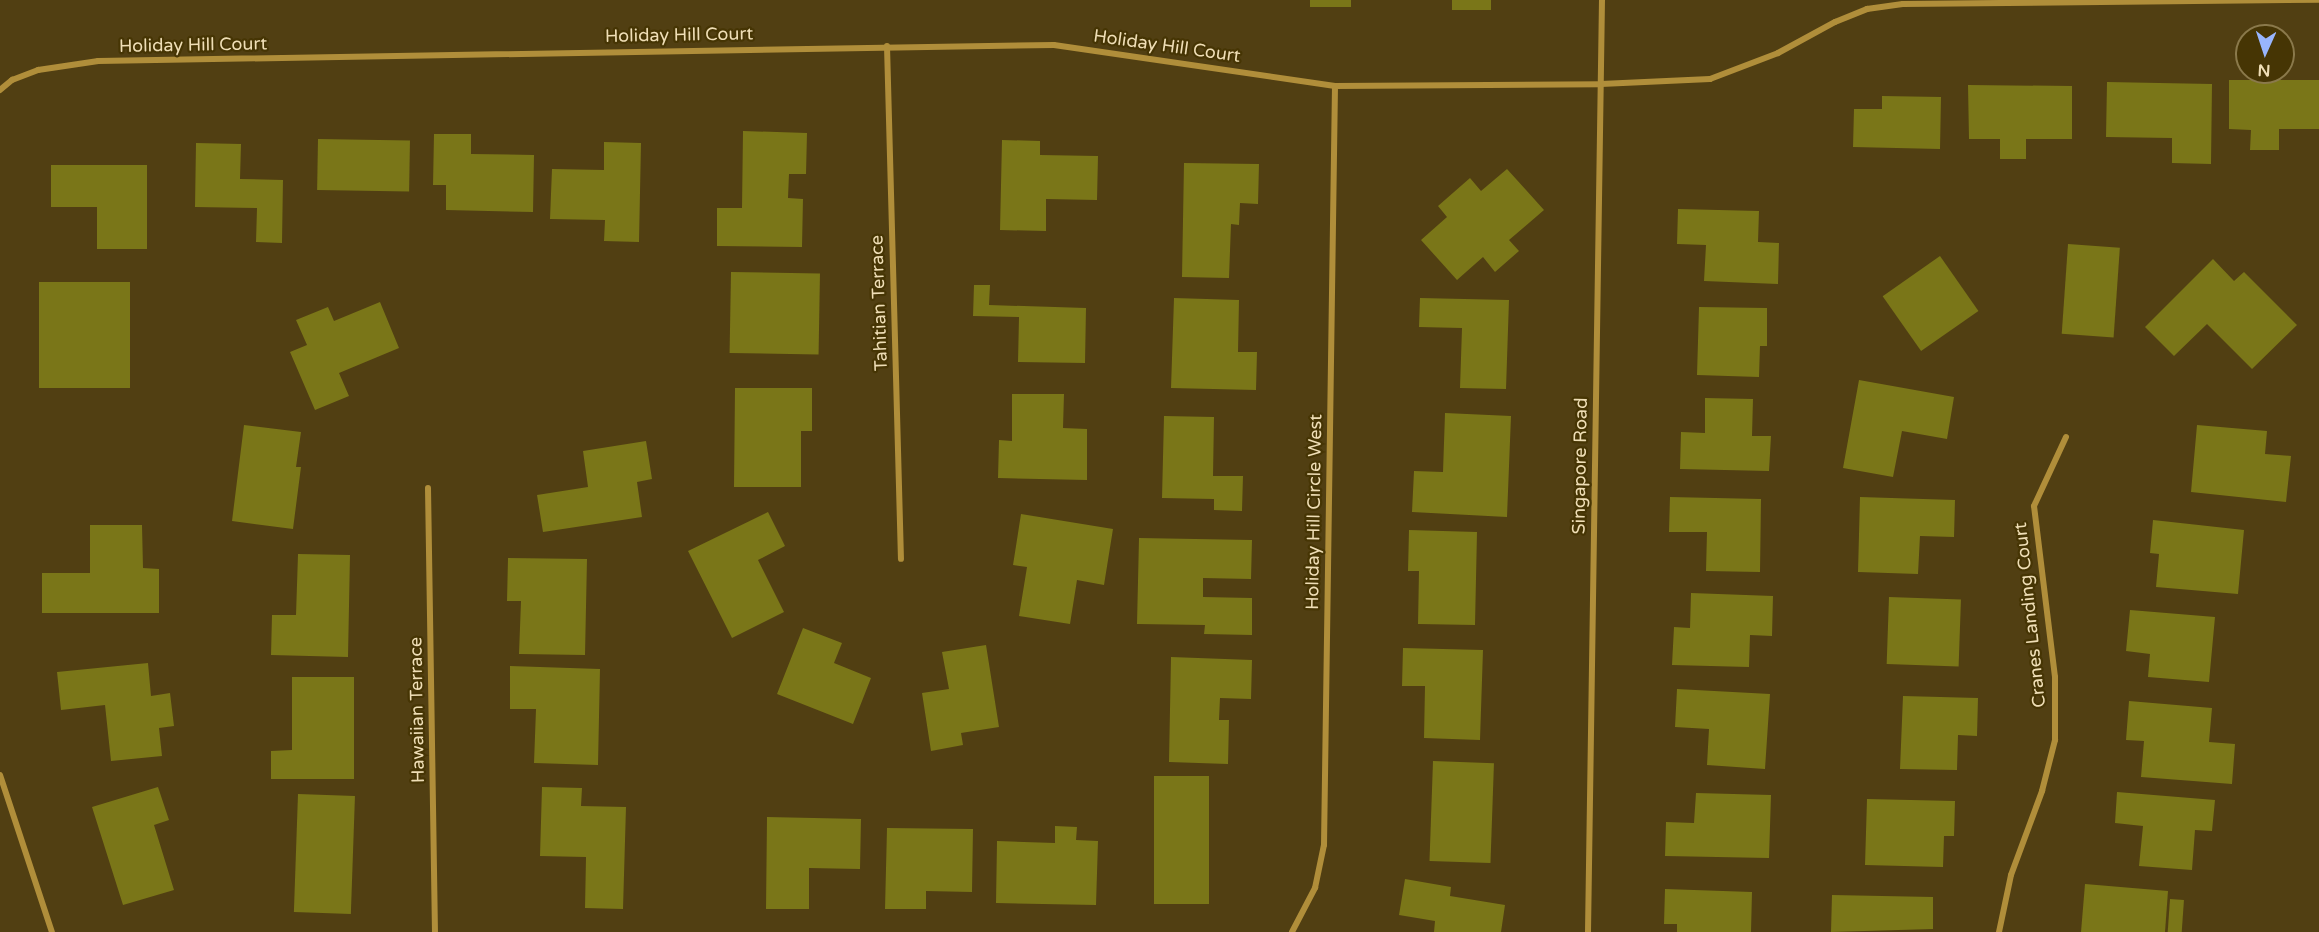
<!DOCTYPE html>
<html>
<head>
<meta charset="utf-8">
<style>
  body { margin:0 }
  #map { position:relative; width:2319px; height:932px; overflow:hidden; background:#513f12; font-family:"Varela Round",sans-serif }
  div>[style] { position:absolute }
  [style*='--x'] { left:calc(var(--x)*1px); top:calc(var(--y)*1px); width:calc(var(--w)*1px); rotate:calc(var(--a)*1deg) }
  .building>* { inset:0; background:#7a7618; transform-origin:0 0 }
  .minor>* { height:6px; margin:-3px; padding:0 3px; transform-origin:3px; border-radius:3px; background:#b08e3a }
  span { translate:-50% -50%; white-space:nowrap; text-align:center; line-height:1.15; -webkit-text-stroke:4.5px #463504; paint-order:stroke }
  .street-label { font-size:18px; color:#efdeb6 }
  .north { position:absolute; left:2235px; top:24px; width:60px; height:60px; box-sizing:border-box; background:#463504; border:2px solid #8a794b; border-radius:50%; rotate:183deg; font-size:16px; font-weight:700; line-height:24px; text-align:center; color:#efdeb6 }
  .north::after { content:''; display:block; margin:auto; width:21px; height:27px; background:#98b5fd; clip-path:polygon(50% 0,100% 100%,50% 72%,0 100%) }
</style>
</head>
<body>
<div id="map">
  <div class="building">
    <i style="left:1310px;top:0;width:41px;height:7px"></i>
    <i style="left:1452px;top:0;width:39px;height:10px"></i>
    <i style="clip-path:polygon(2229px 80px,2319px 80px,2319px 129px,2279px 129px,2279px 150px,2250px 150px,2251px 130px,2229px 129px)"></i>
    <i style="clip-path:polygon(2107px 82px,2212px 84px,2211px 164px,2172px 163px,2172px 138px,2106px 137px)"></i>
    <i style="clip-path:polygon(1968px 85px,2072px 86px,2072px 139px,2026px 139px,2026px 159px,2000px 159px,2000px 139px,1969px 139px)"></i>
    <i style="clip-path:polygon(1882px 96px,1941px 97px,1940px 149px,1853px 147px,1854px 109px,1882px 109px)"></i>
    <i style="clip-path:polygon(743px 131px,807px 133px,806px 174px,789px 174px,788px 198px,803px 199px,802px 247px,717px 246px,717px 208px,742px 208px)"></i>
    <i style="clip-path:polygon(434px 134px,471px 134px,471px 154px,534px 155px,533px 212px,446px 210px,446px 185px,433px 185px)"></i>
    <i style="left:318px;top:139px;width:92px;height:51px;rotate:1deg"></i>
    <i style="clip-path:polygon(1002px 140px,1040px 141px,1040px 155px,1098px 156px,1097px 200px,1046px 199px,1046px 231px,1000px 230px)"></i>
    <i style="clip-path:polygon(604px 142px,641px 143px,639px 242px,604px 241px,605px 220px,550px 219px,552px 169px,604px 170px)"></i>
    <i style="clip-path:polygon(196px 143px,241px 144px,240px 179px,283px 180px,282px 243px,256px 242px,257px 208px,195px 207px)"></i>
    <i style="clip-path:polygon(1184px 163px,1259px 164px,1258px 204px,1240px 203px,1239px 225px,1231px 224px,1229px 278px,1182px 277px)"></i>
    <i style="clip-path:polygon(51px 165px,147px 165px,147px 249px,97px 249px,97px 207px,51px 207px)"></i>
    <i style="clip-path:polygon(1507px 169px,1544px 210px,1509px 240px,1519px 251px,1495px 272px,1483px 257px,1457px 280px,1421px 240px,1447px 217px,1438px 206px,1470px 178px,1481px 191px)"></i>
    <i style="clip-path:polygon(1678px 209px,1759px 211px,1758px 242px,1779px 243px,1778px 284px,1704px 281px,1706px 245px,1677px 244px)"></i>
    <i style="left:2068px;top:244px;width:52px;height:90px;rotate:4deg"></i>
    <i style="left:1940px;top:256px;width:67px;height:70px;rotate:55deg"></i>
    <i style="clip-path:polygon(2213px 259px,2234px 281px,2244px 272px,2297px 325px,2252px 369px,2207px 324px,2174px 356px,2145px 327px)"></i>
    <i style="left:731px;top:272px;width:89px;height:81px;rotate:1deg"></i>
    <i style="left:39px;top:282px;width:91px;height:106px"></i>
    <i style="clip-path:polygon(974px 285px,990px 285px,989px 305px,1086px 308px,1085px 363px,1018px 362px,1019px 317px,973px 316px)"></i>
    <i style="clip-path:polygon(1174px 298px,1239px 300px,1238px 352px,1257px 352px,1256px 390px,1171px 388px)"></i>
    <i style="clip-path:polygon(1420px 298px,1509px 300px,1506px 389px,1460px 388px,1462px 328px,1419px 327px)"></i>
    <i style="clip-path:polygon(380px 302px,399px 348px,339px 373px,349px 396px,315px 410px,290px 352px,307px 345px,296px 320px,328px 307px,334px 321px)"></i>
    <i style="clip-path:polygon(1699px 307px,1767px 308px,1767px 346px,1760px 346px,1759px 377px,1697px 375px)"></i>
    <i style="clip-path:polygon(1859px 380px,1954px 397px,1947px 439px,1902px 431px,1893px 477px,1843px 468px)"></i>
    <i style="clip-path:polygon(735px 388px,812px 388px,812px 431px,801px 431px,801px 487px,734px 487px)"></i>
    <i style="clip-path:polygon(1012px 394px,1064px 394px,1063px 428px,1087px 429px,1087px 480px,998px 478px,999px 440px,1012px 441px)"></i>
    <i style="clip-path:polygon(1705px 398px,1753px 399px,1752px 436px,1771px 436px,1769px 471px,1680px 469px,1681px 432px,1705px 433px)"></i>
    <i style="clip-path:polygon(1445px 413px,1511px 416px,1507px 517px,1412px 512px,1414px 471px,1443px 472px)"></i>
    <i style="clip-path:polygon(1164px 416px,1214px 417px,1213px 476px,1243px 476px,1242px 511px,1214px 510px,1214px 499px,1162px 498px)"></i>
    <i style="clip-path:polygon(244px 425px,301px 432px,296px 467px,301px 467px,293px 529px,232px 521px)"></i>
    <i style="clip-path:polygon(2197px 425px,2267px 431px,2265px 454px,2291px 456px,2286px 502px,2191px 492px)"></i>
    <i style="clip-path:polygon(646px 441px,652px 479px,637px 482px,642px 517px,543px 532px,537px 495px,588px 487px,583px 451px)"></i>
    <i style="clip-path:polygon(1670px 497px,1761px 499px,1760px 572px,1706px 571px,1707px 532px,1669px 532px)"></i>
    <i style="clip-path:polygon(1860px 497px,1955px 500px,1954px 537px,1920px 536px,1918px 574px,1858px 572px)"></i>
    <i style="clip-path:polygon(768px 512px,785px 546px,758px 560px,784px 612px,732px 638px,688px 551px)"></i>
    <i style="clip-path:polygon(1021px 514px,1113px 529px,1104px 585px,1077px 580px,1070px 624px,1019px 616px,1027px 567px,1013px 565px)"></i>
    <i style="clip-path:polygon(2153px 520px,2244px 530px,2238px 594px,2156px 587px,2159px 554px,2150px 553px)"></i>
    <i style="clip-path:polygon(90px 525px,142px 525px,143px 568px,159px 569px,159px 613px,42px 613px,42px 573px,90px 573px)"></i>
    <i style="clip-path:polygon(1409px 530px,1477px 532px,1475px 625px,1418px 624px,1419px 571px,1408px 571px)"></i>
    <i style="clip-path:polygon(1139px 538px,1252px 540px,1251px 579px,1203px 578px,1203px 597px,1252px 598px,1252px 635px,1204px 634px,1205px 625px,1137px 624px)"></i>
    <i style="clip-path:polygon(298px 554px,350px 555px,348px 657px,271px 655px,272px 615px,296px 615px)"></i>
    <i style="clip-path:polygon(508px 558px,587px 559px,585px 655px,519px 654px,521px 601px,507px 601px)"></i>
    <i style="clip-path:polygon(1691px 593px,1773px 596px,1772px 636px,1750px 635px,1749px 667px,1672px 665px,1674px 627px,1690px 628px)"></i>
    <i style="left:1889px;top:597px;width:72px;height:67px;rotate:2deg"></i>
    <i style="clip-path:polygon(2130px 610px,2215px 617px,2209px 682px,2148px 677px,2150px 654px,2126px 651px)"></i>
    <i style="clip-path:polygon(803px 628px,842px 643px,834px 663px,871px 678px,853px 724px,777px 694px)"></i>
    <i style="clip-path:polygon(986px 645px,999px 727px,961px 733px,963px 745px,931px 751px,922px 693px,949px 689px,942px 652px)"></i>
    <i style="clip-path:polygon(1403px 648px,1483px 650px,1480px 740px,1424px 738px,1425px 686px,1402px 686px)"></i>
    <i style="clip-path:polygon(1171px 657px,1252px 660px,1251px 699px,1220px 698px,1219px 720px,1229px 720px,1228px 764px,1169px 762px)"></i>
    <i style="clip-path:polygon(148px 663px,151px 696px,170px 693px,174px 726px,159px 728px,162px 756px,111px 761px,105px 705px,61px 710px,57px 672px)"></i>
    <i style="clip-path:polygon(510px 666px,600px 669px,598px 765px,534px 763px,536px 709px,510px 709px)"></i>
    <i style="clip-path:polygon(292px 677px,354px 677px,354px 779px,271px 779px,271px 751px,292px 750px)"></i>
    <i style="clip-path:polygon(1677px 689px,1770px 694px,1765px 769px,1707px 765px,1709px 729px,1675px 727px)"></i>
    <i style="clip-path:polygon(1903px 696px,1978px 698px,1977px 736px,1958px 735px,1957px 770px,1900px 769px)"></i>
    <i style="clip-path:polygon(2129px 701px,2212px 708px,2209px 742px,2235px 744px,2232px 784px,2141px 777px,2144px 741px,2126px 740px)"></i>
    <i style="left:1433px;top:761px;width:61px;height:100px;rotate:2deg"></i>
    <i style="left:1154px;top:776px;width:55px;height:128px"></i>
    <i style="clip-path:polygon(158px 787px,169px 820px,154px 825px,174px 890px,123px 905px,92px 807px)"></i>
    <i style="clip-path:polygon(542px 787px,582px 788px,581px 806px,626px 807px,623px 909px,585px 908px,586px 857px,540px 856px)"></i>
    <i style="clip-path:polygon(2117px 792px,2215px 800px,2212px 831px,2195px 830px,2192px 870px,2139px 866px,2143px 826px,2115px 823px)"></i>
    <i style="clip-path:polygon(1696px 793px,1771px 795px,1769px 858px,1665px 856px,1666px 822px,1694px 823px)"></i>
    <i style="left:298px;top:794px;width:57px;height:118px;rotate:2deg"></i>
    <i style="clip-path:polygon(1867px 799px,1955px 801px,1954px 836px,1944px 836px,1943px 867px,1865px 865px)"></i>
    <i style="clip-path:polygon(767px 817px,861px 819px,860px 869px,809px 868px,809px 909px,766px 909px)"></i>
    <i style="clip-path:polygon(1055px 826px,1077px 827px,1076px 840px,1098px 841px,1096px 905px,996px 903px,997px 841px,1055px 843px)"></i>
    <i style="clip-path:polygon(887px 828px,973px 829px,972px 892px,926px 891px,926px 909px,885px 909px)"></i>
    <i style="clip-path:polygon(1405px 879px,1451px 887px,1450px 896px,1505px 905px,1501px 932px,1434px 932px,1435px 921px,1399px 915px)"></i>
    <i style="clip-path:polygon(2085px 884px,2168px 891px,2165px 932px,2081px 932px)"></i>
    <i style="clip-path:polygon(1665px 889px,1752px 892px,1751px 932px,1677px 932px,1677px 924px,1664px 924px)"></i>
    <i style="clip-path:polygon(1832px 895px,1933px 897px,1933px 929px,1831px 932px)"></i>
    <i style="left:2170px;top:899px;width:14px;height:33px;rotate:4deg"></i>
  </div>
  <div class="minor">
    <i style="--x:887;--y:46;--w:513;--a:88.44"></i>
    <i style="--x:0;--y:90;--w:16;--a:-40"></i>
    <i style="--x:12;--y:80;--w:28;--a:-21"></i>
    <i style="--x:38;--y:70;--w:61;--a:-8.5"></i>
    <i style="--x:98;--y:61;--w:956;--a:-0.96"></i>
    <i style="--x:1054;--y:45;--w:284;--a:8.3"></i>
    <i style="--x:1335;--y:86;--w:266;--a:-0.4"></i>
    <i style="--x:1601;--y:84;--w:109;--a:-2.6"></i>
    <i style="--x:1710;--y:79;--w:73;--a:-20.9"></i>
    <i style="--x:1778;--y:53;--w:65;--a:-28.5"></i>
    <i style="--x:1835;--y:22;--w:35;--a:-22"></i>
    <i style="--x:1867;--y:9;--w:36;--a:-8"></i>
    <i style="--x:1903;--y:4;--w:416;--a:-0.6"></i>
    <i style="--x:428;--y:488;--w:444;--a:89.1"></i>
    <i style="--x:0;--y:775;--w:165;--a:71.7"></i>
    <i style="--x:1292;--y:932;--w:50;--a:-62.4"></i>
    <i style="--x:1315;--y:888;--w:44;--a:-78.2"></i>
    <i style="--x:1324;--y:845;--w:759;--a:-89.17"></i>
    <i style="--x:1588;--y:932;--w:932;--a:-89.14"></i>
    <i style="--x:1999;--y:932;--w:58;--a:-78.1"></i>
    <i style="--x:2011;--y:875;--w:90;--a:-69.7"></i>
    <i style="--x:2042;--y:791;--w:53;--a:-75.7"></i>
    <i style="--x:2055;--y:740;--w:63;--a:-90"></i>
    <i style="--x:2055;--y:677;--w:172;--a:-97"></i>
    <i style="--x:2034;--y:506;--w:76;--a:-65.1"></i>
  </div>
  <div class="street-label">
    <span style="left:679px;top:35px;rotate:-1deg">Holiday Hill Court</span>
    <span style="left:193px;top:45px;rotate:-1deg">Holiday Hill Court</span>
    <span style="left:1167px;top:46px;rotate:8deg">Holiday Hill Court</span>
    <span style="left:879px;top:303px;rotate:-92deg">Tahitian Terrace</span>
    <span style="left:1580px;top:466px;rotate:-89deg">Singapore Road</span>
    <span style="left:1314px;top:512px;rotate:-89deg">Holiday Hill Circle West</span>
    <span style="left:2030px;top:615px;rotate:-96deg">Cranes Landing Court</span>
    <span style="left:417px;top:710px;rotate:-91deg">Hawaiian Terrace</span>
  </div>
  <div class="north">N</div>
</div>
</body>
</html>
